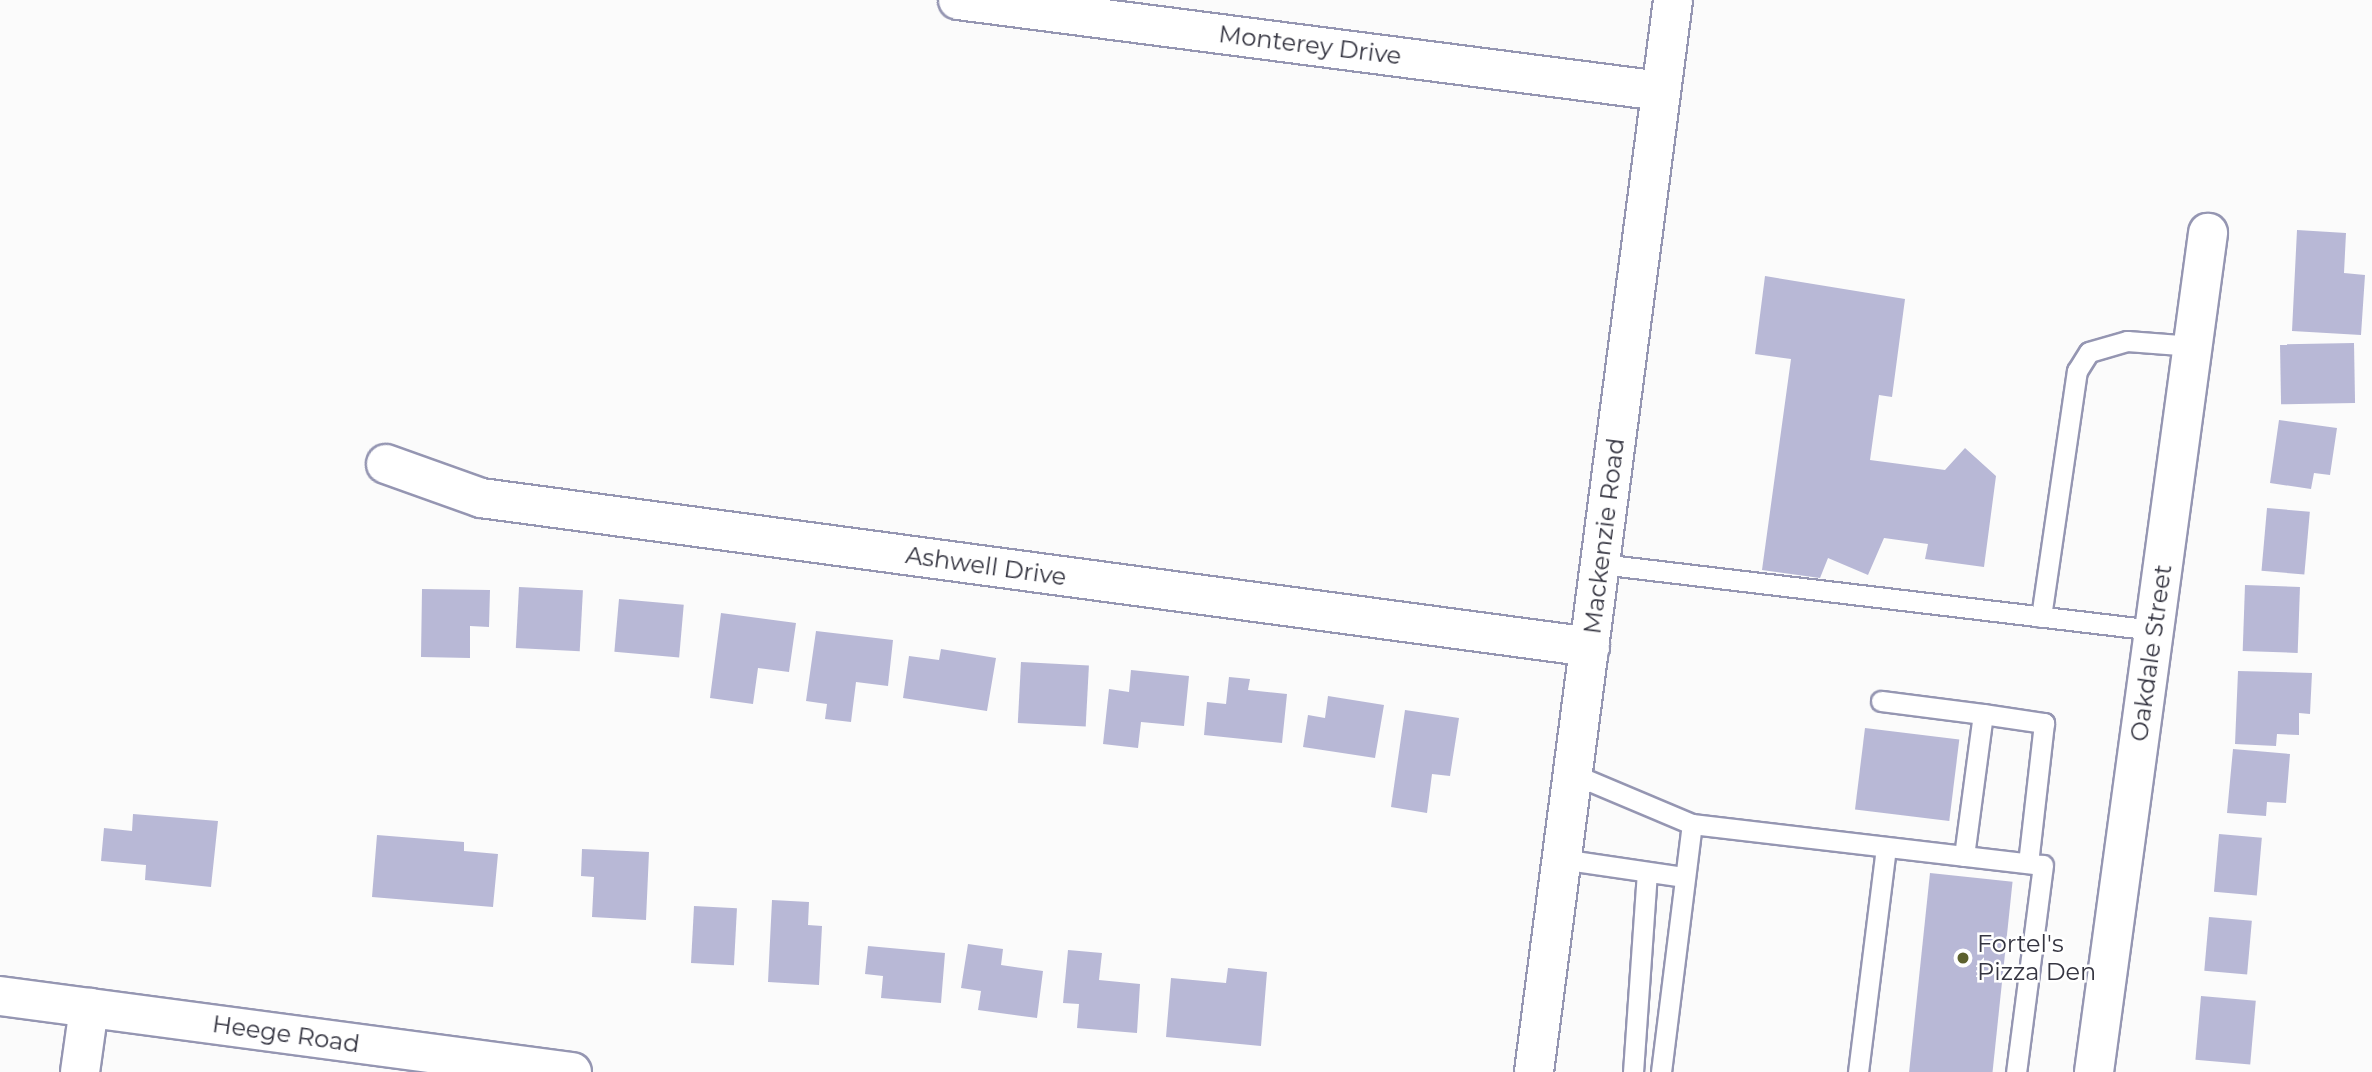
<!DOCTYPE html>
<html>
<head>
<meta charset="utf-8">
<style>
  body { margin:0 }
  #map { position:relative; width:2372px; height:1072px; overflow:hidden; background:#fbfbfb; font-family:Montserrat,sans-serif }
  div>[style] { position:absolute }
  [style*='--x'] { left:calc(var(--x)*1px); top:calc(var(--y)*1px); width:calc(var(--w)*1px); rotate:calc(var(--a)*1deg) }
  .building>* { inset:0; background:#b8b8d6; transform-origin:0 0 }
  .roads { filter:drop-shadow(2px 0 #9596b2) drop-shadow(-2px 0 #9596b2) drop-shadow(0 2px #9596b2) drop-shadow(0 -2px #9596b2) }
  .lane>* { height:19px; margin:-9.5px; padding:0 9.5px; transform-origin:9.5px; border-radius:9.5px; background:#fff }
  .street>* { height:38px; margin:-19px; padding:0 19px; transform-origin:19px; border-radius:19px; background:#fff }
  .secondary>* { height:38px; margin:-19px; padding:0 19px; transform-origin:19px; border-radius:19px; background:#fff }
  .dots>* { width:19px; height:19px; translate:-50% -50%; box-sizing:border-box; border:4px solid #fff; border-radius:50% }
  span { translate:-50% -50%; white-space:nowrap; text-align:center; line-height:1.15; -webkit-text-stroke:5px #fff; paint-order:stroke }
  .street-label { font-size:24px; color:#353541 }
  .poi-label { font-size:24px; color:#353541 }
  .left { translate:0 -50%; text-align:left }
</style>
</head>
<body>
<div id="map">
  <div class="building">
    <i style="clip-path:polygon(2297px 230px,2346px 233px,2344px 273px,2365px 275px,2361px 335px,2292px 331px)"></i>
    <i style="clip-path:polygon(1765px 276px,1905px 299px,1892px 397px,1879px 395px,1870px 460px,1945px 470px,1965px 448px,1996px 476px,1984px 567px,1925px 559px,1928px 544px,1884px 538px,1868px 575px,1828px 558px,1820px 578px,1762px 570px,1791px 359px,1755px 354px)"></i>
    <i style="left:2354px;top:343px;width:60px;height:74px;rotate:89deg"></i>
    <i style="clip-path:polygon(2279px 420px,2337px 428px,2330px 475px,2314px 473px,2311px 489px,2270px 483px)"></i>
    <i style="left:2267px;top:508px;width:43px;height:63px;rotate:5deg"></i>
    <i style="left:2245px;top:585px;width:55px;height:66px;rotate:2deg"></i>
    <i style="left:519px;top:587px;width:64px;height:61px;rotate:3deg"></i>
    <i style="clip-path:polygon(422px 589px,490px 590px,489px 627px,470px 626px,470px 658px,421px 657px)"></i>
    <i style="left:619px;top:599px;width:65px;height:53px;rotate:5deg"></i>
    <i style="clip-path:polygon(721px 613px,796px 623px,789px 672px,758px 668px,753px 704px,710px 698px)"></i>
    <i style="clip-path:polygon(816px 631px,893px 640px,888px 686px,856px 682px,851px 722px,825px 719px,827px 704px,806px 701px)"></i>
    <i style="clip-path:polygon(941px 649px,996px 658px,987px 711px,903px 698px,909px 656px,939px 660px)"></i>
    <i style="left:1021px;top:662px;width:68px;height:61px;rotate:3deg"></i>
    <i style="clip-path:polygon(1131px 670px,1189px 676px,1184px 726px,1141px 722px,1138px 748px,1103px 744px,1109px 689px,1129px 692px)"></i>
    <i style="clip-path:polygon(2238px 671px,2312px 673px,2310px 714px,2299px 713px,2299px 735px,2277px 734px,2276px 746px,2235px 744px)"></i>
    <i style="clip-path:polygon(1229px 677px,1250px 679px,1248px 690px,1287px 694px,1282px 743px,1204px 735px,1207px 702px,1226px 704px)"></i>
    <i style="clip-path:polygon(1328px 696px,1384px 705px,1375px 758px,1303px 747px,1308px 715px,1325px 718px)"></i>
    <i style="clip-path:polygon(1405px 710px,1459px 718px,1450px 776px,1432px 774px,1427px 813px,1391px 807px)"></i>
    <i style="left:1865px;top:728px;width:95px;height:82px;rotate:7deg"></i>
    <i style="clip-path:polygon(2233px 749px,2290px 754px,2286px 803px,2267px 802px,2266px 816px,2227px 813px)"></i>
    <i style="clip-path:polygon(133px 814px,218px 821px,211px 887px,145px 880px,146px 865px,101px 861px,104px 828px,132px 831px)"></i>
    <i style="left:2219px;top:834px;width:43px;height:58px;rotate:5deg"></i>
    <i style="clip-path:polygon(377px 835px,464px 842px,464px 851px,498px 854px,493px 907px,372px 897px)"></i>
    <i style="clip-path:polygon(582px 849px,649px 852px,646px 920px,592px 917px,594px 877px,581px 876px)"></i>
    <i style="left:1930px;top:873px;width:83px;height:200px;rotate:6deg"></i>
    <i style="clip-path:polygon(772px 900px,809px 902px,808px 925px,822px 926px,819px 985px,768px 982px)"></i>
    <i style="left:694px;top:906px;width:43px;height:57px;rotate:3deg"></i>
    <i style="left:2209px;top:917px;width:43px;height:54px;rotate:5deg"></i>
    <i style="clip-path:polygon(968px 944px,1003px 949px,1001px 965px,1043px 971px,1037px 1018px,978px 1010px,981px 991px,961px 988px)"></i>
    <i style="clip-path:polygon(868px 946px,945px 953px,941px 1003px,881px 998px,883px 976px,865px 974px)"></i>
    <i style="clip-path:polygon(1068px 950px,1102px 953px,1099px 980px,1140px 984px,1137px 1033px,1077px 1028px,1079px 1004px,1063px 1003px)"></i>
    <i style="clip-path:polygon(1228px 968px,1267px 972px,1261px 1046px,1166px 1037px,1171px 978px,1226px 983px)"></i>
    <i style="left:2201px;top:996px;width:55px;height:64px;rotate:5deg"></i>
  </div>
  <div class="roads">
    <div class="lane">
      <i style="--x:1601;--y:564;--w:557;--a:6.81"></i>
      <i style="--x:2041;--y:617;--w:249;--a:-81.7"></i>
      <i style="--x:2077;--y:371;--w:22;--a:-58"></i>
      <i style="--x:2089;--y:352;--w:40;--a:-16"></i>
      <i style="--x:2127;--y:341;--w:66;--a:4.3"></i>
      <i style="--x:1881;--y:701;--w:103;--a:7.3"></i>
      <i style="--x:1573;--y:774;--w:129;--a:22.8"></i>
      <i style="--x:1692;--y:824;--w:353;--a:6.7"></i>
      <i style="--x:2043;--y:865;--w:209;--a:97.4"></i>
      <i style="--x:1964;--y:856;--w:143;--a:-82.4"></i>
      <i style="--x:1983;--y:714;--w:62;--a:8.4"></i>
      <i style="--x:2044;--y:723;--w:141;--a:96.5"></i>
      <i style="--x:1561;--y:859;--w:125;--a:8.3"></i>
      <i style="--x:1633;--y:1072;--w:200;--a:-86"></i>
      <i style="--x:1661;--y:1072;--w:250;--a:-82.9"></i>
      <i style="--x:1858;--y:1072;--w:226;--a:-82.9"></i>
    </div>
    <div class="street">
      <i style="--x:958;--y:0;--w:709;--a:7.38"></i>
      <i style="--x:386;--y:464;--w:101;--a:19.7"></i>
      <i style="--x:481;--y:498;--w:1119;--a:7.65"></i>
      <i style="--x:80;--y:1072;--w:65;--a:-82"></i>
      <i style="--x:2094;--y:1072;--w:847;--a:-82.26"></i>
    </div>
    <div class="secondary">
      <i style="--x:0;--y:996;--w:577;--a:7.57"></i>
      <i style="--x:1534;--y:1072;--w:1081;--a:-82.61"></i>
    </div>
  </div>
  <div class="dots">
    <i style="left:1963px;top:958px;background:#5c602e"></i>
  </div>
  <div class="street-label">
    <span style="left:1310px;top:45px;rotate:7deg">Monterey Drive</span>
    <span style="left:1604px;top:536px;rotate:-83deg">Mackenzie Road</span>
    <span style="left:986px;top:566px;rotate:8deg">Ashwell Drive</span>
    <span style="left:2151px;top:653px;rotate:-82deg">Oakdale Street</span>
    <span style="left:286px;top:1034px;rotate:8deg">Heege Road</span>
  </div>
  <div class="poi-label">
    <span class="left" style="left:1977px;top:958px">Fortel's<br>Pizza Den</span>
  </div>
</div>
</body>
</html>
